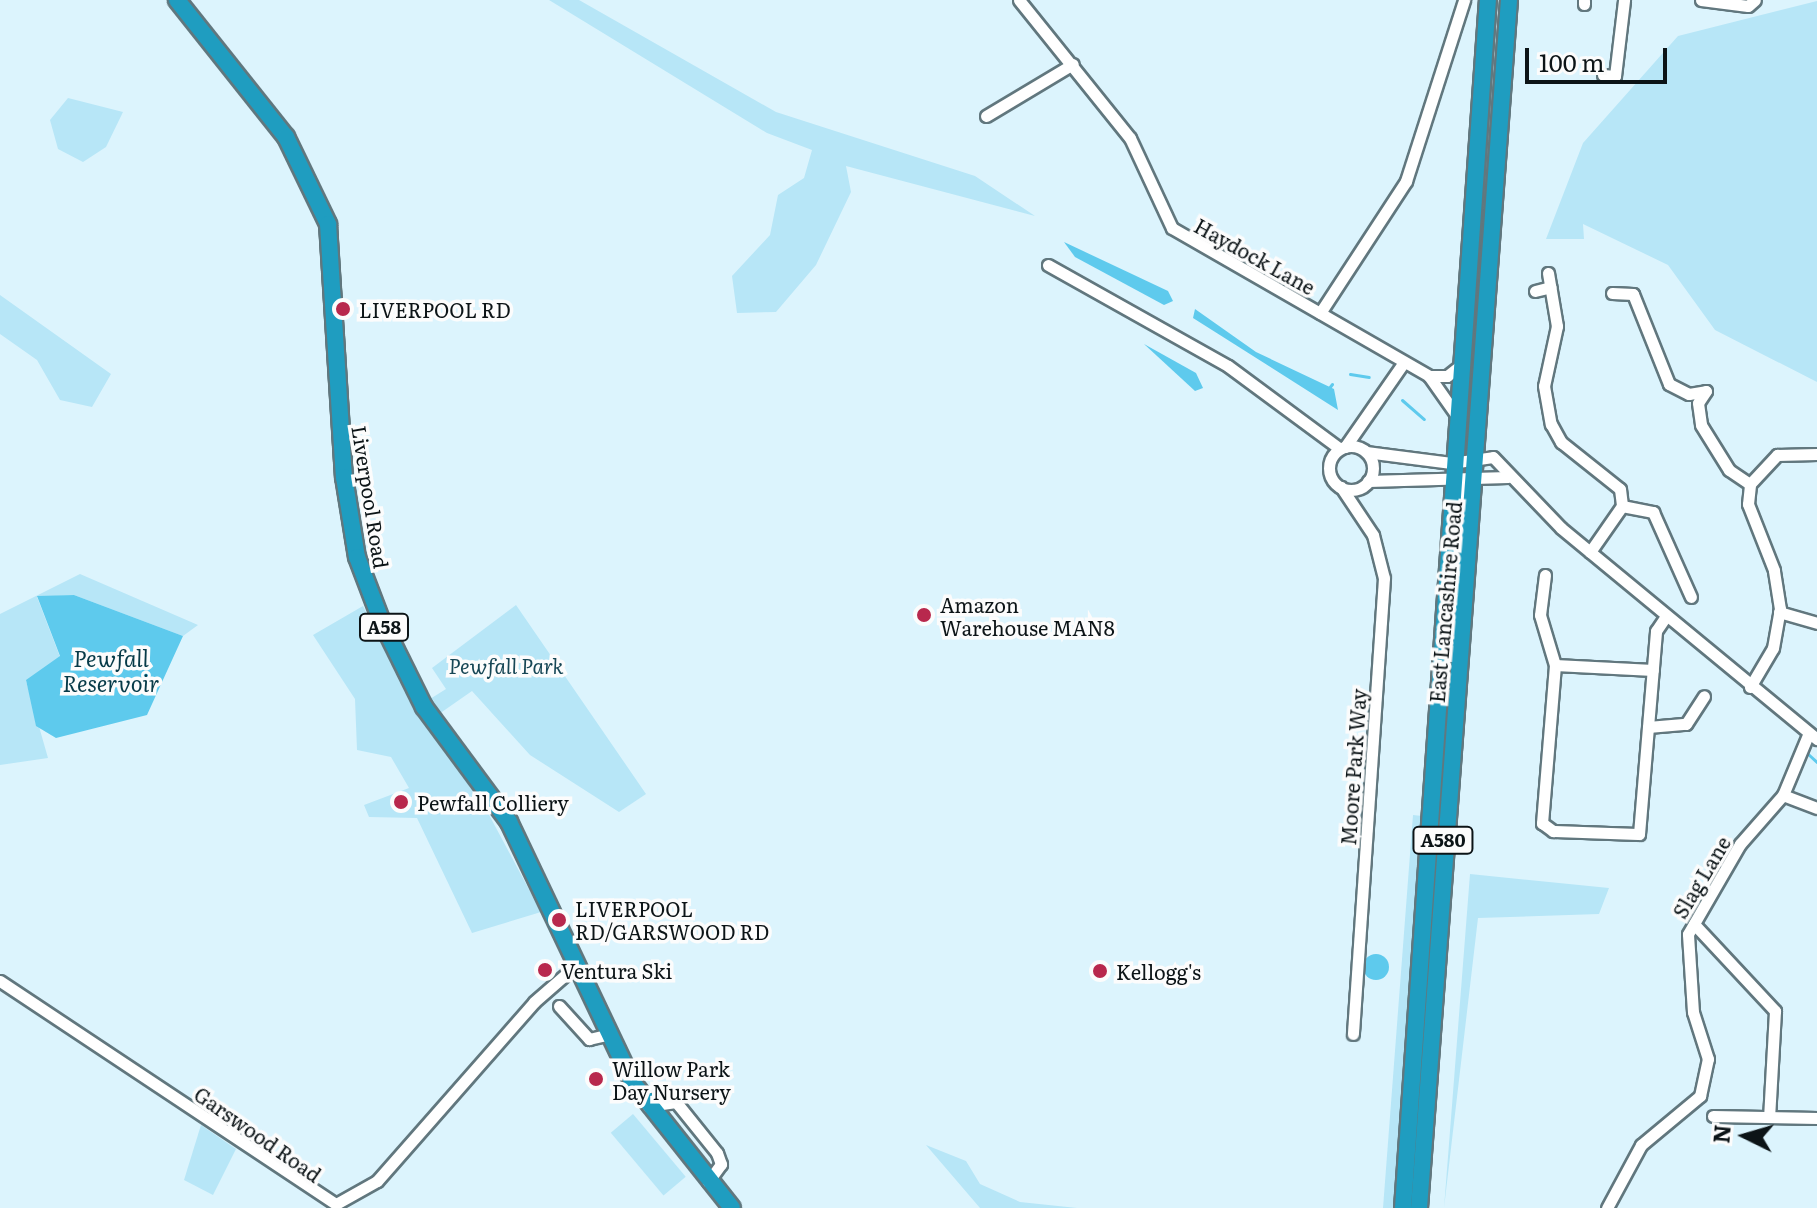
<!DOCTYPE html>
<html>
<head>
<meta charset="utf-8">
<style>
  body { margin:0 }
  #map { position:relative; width:1817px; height:1208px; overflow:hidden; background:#dcf4fd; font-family:Literata,serif }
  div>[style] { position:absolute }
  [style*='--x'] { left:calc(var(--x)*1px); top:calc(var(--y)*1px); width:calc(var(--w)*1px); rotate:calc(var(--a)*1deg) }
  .green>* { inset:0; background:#b7e6f7; transform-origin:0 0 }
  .water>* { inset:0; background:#5ecaed }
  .round { border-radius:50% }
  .stream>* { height:3px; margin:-1.5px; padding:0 1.5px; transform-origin:1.5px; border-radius:1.5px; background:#5ecaed }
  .roads { filter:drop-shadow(2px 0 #61777e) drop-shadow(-2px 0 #61777e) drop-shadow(0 2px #61777e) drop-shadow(0 -2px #61777e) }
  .minor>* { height:11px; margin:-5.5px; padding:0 5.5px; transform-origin:5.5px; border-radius:5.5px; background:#fff }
  .minor>.ring { margin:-5.5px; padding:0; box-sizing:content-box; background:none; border:11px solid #fff; border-radius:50% }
  .highway>* { height:16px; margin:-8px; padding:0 8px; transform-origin:8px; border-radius:8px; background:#1f9dc0 }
  .dots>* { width:22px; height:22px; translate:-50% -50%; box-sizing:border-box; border:4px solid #fcfcfc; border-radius:50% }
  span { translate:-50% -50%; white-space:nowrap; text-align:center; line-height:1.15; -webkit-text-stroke:7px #fcfcfc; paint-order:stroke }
  .shield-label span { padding:2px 6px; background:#fcfcfc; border:2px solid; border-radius:6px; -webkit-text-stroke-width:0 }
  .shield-label { font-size:18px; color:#0c1417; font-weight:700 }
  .street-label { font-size:20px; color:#0c1417 }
  .poi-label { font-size:20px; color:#0c1417 }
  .left { translate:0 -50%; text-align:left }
  .park-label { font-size:20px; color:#174756; font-style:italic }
  .water-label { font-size:22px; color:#063a48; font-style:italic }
  .north { position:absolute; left:1705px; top:1096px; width:80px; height:80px; -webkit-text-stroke:6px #fcfcfc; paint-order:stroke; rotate:275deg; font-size:22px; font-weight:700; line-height:32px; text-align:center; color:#0c1417 }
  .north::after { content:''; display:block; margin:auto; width:28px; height:36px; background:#0c1417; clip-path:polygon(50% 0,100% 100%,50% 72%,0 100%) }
  .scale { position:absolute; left:1525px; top:48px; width:142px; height:36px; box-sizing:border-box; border:4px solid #0c1417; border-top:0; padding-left:10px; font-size:24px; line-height:28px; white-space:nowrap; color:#0c1417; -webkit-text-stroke:6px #fcfcfc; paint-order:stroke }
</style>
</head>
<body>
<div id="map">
  <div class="green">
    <i style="clip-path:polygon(549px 0,579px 0,776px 112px,975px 176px,1035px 216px,846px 166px,851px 192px,816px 265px,776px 312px,737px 313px,732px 276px,770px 235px,778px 195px,804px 178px,812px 150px,767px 133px)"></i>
    <i style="clip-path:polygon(1817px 1px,1817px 382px,1715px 330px,1668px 265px,1583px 224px,1584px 239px,1546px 239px,1583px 143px,1678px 36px)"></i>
    <i style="clip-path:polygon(68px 98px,123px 112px,106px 147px,83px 162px,58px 149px,50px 120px)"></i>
    <i style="clip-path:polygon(0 295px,111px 374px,92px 407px,60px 400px,37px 360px,0 334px)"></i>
    <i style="clip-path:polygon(80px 574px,198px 625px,183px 636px,74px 595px,37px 597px,60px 657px,26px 681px,48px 758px,0 765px,0 614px)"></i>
    <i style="clip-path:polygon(516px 605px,646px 794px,619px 812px,530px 755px,472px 691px,439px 714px,430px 699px,446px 689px,432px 668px)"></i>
    <i style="clip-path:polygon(363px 606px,419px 714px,465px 770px,541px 912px,472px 933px,417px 818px,369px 817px,364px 805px,409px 788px,391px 757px,357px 750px,355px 699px,313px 635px)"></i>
    <i style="clip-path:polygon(1413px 815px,1422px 816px,1396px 1208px,1383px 1208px)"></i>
    <i style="clip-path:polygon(1470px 874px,1609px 888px,1599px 914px,1478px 918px,1444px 1208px)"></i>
    <i style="left:633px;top:1114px;width:82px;height:29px;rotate:50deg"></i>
    <i style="clip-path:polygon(201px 1125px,236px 1149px,213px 1195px,184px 1180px)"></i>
    <i style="clip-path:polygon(926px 1145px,966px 1161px,980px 1184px,1020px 1202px,1077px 1208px,980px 1208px)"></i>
  </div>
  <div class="water">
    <i style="clip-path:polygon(1064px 242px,1168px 291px,1173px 301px,1164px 305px,1075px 257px)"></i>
    <i style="clip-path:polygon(1195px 309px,1256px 352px,1334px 389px,1338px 410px,1193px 318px)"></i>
    <i style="clip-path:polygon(1144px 344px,1196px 373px,1203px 388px,1195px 391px)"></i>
    <i style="clip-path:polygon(74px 595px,183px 636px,147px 715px,56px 738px,36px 726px,26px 680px,60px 656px,37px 596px)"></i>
    <i class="round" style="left:1363px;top:954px;width:26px;height:26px"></i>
  </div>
  <div class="stream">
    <i style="--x:1350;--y:374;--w:19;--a:9"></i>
    <i style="--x:1329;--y:388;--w:5;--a:-53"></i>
    <i style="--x:1402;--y:400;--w:29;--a:41"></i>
    <i style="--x:1808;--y:754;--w:12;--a:42"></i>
  </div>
  <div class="roads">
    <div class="minor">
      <i style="--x:1019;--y:0;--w:177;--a:51.2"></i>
      <i style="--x:1130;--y:138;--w:99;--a:65"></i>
      <i style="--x:1172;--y:228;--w:297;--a:29.9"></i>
      <i style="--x:1429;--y:376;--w:45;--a:54.9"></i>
      <i style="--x:1701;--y:0;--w:47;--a:7.3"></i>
      <i style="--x:1748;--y:6;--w:9;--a:-41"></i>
      <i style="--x:1584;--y:4;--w:4;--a:-90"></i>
      <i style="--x:1603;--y:75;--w:12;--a:5"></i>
      <i style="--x:1615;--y:76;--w:77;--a:-83.2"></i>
      <i style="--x:986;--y:116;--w:101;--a:-30.9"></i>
      <i style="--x:1048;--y:265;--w:206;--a:29.3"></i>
      <i style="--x:1228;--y:366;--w:139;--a:36.5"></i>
      <i style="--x:1548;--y:273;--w:54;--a:80.4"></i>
      <i style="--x:1557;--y:326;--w:61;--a:102.2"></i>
      <i style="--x:1544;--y:386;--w:39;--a:80"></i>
      <i style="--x:1551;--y:424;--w:21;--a:61"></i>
      <i style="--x:1561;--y:442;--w:75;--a:38.5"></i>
      <i style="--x:1620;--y:489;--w:17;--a:83"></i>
      <i style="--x:1622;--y:506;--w:56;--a:124.8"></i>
      <i style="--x:1535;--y:291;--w:16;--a:-14"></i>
      <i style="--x:1612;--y:293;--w:21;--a:3"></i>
      <i style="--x:1633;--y:294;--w:97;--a:68.2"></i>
      <i style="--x:1669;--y:384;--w:22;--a:27"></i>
      <i style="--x:1689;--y:394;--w:17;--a:-10"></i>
      <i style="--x:1706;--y:391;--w:14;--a:124"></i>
      <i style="--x:1698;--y:403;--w:22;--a:82"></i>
      <i style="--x:1701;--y:425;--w:53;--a:58.1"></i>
      <i style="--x:1729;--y:470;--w:25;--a:34"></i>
      <i style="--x:1320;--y:313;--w:158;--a:-56.9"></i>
      <i style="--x:1406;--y:181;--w:190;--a:-72.2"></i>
      <i style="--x:1429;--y:376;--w:18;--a:0"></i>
      <i style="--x:1447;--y:376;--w:18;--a:-38"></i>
      <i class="ring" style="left:1329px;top:446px;width:33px;height:33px"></i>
      <i style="--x:1345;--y:447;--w:103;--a:-55.2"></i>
      <i style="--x:1366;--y:452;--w:86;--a:7.4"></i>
      <i style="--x:1451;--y:463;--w:42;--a:-8.1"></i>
      <i style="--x:1493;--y:457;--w:98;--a:46.2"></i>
      <i style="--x:1561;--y:528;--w:332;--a:39.5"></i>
      <i style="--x:1368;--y:481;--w:140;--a:-1.6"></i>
      <i style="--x:1341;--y:487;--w:58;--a:56.3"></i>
      <i style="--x:1373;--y:535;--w:44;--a:75.7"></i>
      <i style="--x:1384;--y:578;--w:457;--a:93.9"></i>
      <i style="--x:1622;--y:506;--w:32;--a:11"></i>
      <i style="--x:1653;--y:512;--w:93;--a:65.9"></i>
      <i style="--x:1458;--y:538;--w:55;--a:-81.6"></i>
      <i style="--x:1545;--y:575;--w:40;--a:97.1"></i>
      <i style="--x:1540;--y:615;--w:52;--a:73.3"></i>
      <i style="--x:1555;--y:665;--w:159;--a:94.7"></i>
      <i style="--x:1542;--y:823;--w:14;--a:36"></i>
      <i style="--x:1553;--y:831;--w:86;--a:2"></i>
      <i style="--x:1639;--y:834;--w:204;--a:-85.2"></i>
      <i style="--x:1656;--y:631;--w:18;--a:-56"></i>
      <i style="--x:1779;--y:612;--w:40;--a:16"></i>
      <i style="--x:1555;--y:665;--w:98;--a:2.9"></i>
      <i style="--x:1750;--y:687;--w:45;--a:-59.5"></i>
      <i style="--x:1773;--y:648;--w:40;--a:-80"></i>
      <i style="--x:1780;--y:609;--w:39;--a:-99"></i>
      <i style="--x:1774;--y:570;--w:71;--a:-111.5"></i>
      <i style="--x:1748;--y:504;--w:20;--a:-84"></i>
      <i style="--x:1750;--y:484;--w:40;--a:-47"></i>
      <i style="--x:1777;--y:455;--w:40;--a:-1.4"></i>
      <i style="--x:1648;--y:727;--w:38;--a:-5"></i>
      <i style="--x:1686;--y:724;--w:33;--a:-57"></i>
      <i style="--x:1783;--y:795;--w:36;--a:21"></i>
      <i style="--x:1694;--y:924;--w:119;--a:47"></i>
      <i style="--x:1775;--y:1011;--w:106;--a:93.2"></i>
      <i style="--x:0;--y:981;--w:403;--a:33.6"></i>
      <i style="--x:336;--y:1204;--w:47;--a:-29.3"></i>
      <i style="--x:377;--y:1181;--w:238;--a:-48.7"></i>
      <i style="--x:534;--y:1002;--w:52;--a:-41.1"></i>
      <i style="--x:559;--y:1006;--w:45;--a:47.7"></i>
      <i style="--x:589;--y:1039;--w:17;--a:-13"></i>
      <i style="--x:648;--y:1106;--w:28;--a:-8"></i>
      <i style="--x:676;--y:1102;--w:65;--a:51.2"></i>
      <i style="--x:717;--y:1153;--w:12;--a:70"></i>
      <i style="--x:721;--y:1164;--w:22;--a:126"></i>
      <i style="--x:1713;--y:1116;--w:104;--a:1.1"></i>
      <i style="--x:1607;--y:1208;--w:72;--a:-61.6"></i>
      <i style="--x:1641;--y:1145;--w:77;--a:-39.7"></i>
      <i style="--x:1700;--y:1096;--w:38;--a:-78"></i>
      <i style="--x:1708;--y:1059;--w:49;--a:-107.7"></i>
      <i style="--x:1693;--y:1012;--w:78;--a:-93.7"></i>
      <i style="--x:1688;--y:934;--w:104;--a:-60"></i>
      <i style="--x:1740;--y:844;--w:65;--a:-48.7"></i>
      <i style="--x:1783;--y:795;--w:65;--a:-67.4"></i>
    </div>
    <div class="highway">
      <i style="--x:177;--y:0;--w:175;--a:51.5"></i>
      <i style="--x:286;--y:137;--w:97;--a:64.2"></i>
      <i style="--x:328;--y:224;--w:254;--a:86.4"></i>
      <i style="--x:344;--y:477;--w:81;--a:80.8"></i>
      <i style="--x:357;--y:557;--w:67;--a:69.1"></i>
      <i style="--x:381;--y:620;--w:97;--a:63.7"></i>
      <i style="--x:424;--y:707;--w:143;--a:53.5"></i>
      <i style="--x:509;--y:822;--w:289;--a:64.6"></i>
      <i style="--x:633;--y:1083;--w:159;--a:51.6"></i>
      <i style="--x:1403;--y:1208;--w:1211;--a:-85.98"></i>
      <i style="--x:1419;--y:1208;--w:1211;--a:-85.74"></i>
    </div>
  </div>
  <div class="dots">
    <i style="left:343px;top:309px;background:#b8284d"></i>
    <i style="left:924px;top:615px;background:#b8284d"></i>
    <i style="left:401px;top:802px;background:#b8284d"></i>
    <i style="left:559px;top:920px;background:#b8284d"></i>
    <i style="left:545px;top:970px;background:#b8284d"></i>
    <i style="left:1100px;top:971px;background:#b8284d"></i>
    <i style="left:596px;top:1079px;background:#b8284d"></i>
  </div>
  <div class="shield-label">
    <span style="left:384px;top:627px">A58</span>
    <span style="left:1443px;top:840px">A580</span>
  </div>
  <div class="street-label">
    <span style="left:1255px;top:256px;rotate:29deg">Haydock Lane</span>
    <span style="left:371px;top:497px;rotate:81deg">Liverpool Road</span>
    <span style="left:1445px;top:602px;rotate:-85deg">East Lancashire Road</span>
    <span style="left:1353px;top:767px;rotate:-86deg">Moore Park Way</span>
    <span style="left:1701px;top:877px;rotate:-59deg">Slag Lane</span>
    <span style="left:258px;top:1134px;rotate:35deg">Garswood Road</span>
  </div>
  <div class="poi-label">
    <span class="left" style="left:359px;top:309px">LIVERPOOL RD</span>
    <span class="left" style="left:940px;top:616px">Amazon<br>Warehouse MAN8</span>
    <span class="left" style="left:417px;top:802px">Pewfall Colliery</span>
    <span class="left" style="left:575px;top:920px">LIVERPOOL<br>RD/GARSWOOD RD</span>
    <span class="left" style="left:561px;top:970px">Ventura Ski</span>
    <span class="left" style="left:1116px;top:971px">Kellogg's</span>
    <span class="left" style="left:612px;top:1080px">Willow Park<br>Day Nursery</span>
  </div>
  <div class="park-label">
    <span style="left:506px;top:665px">Pewfall Park</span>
  </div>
  <div class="water-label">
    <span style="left:111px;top:670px">Pewfall<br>Reservoir</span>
  </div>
  <div class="north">N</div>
  <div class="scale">100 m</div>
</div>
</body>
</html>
